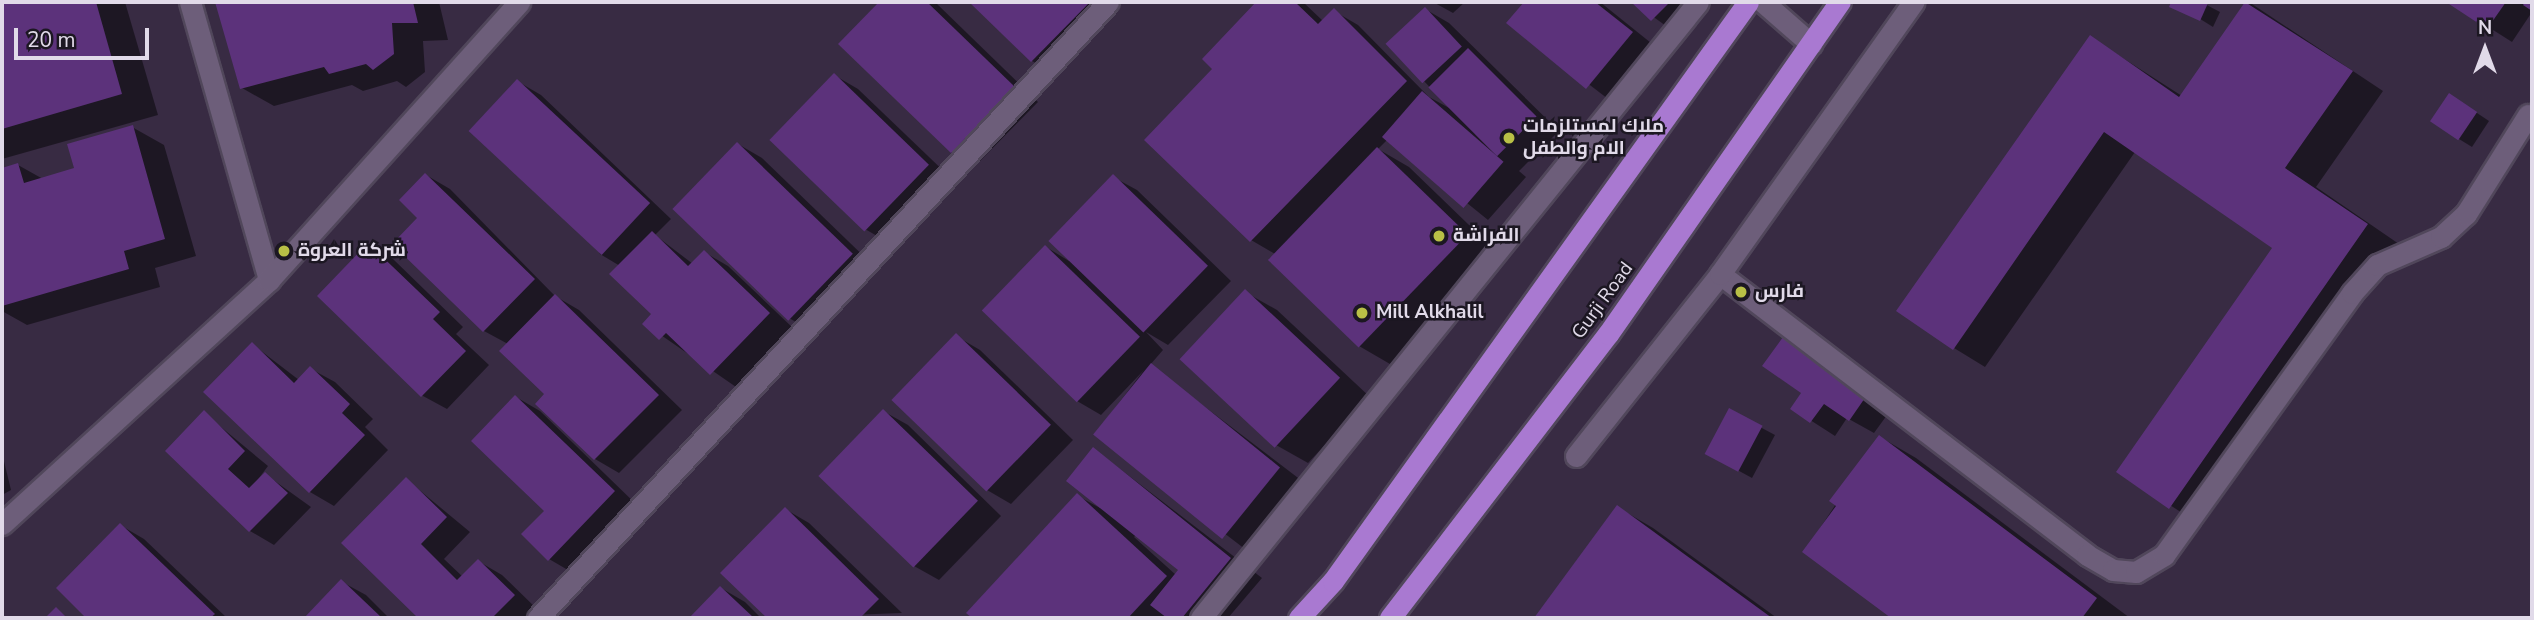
<!DOCTYPE html>
<html>
<head>
<meta charset="utf-8">
<style>
  body { margin:0 }
  #map { position:relative; width:2534px; height:620px; overflow:hidden; background:#382b43; font-family:"Nunito Sans",Cairo,sans-serif }
  div>[style] { position:absolute }
  [style*='--x'] { left:calc(var(--x)*1px); top:calc(var(--y)*1px); width:calc(var(--w)*1px); rotate:calc(var(--a)*1deg) }
  .shadow>* { inset:0; background:#0007 }
  .building>* { inset:0; background:#5c327b; transform-origin:0 0 }
  .roads { filter:drop-shadow(2px 0 #51475b) drop-shadow(-2px 0 #51475b) drop-shadow(0 2px #51475b) drop-shadow(0 -2px #51475b) }
  .lane>* { height:21px; margin:-10.5px; padding:0 10.5px; transform-origin:10.5px; border-radius:10.5px; background:#6d5e7a }
  .street>* { height:21px; margin:-10.5px; padding:0 10.5px; transform-origin:10.5px; border-radius:10.5px; background:#6d5e7a }
  .secondary>* { height:21px; margin:-10.5px; padding:0 10.5px; transform-origin:10.5px; border-radius:10.5px; background:#6d5e7a }
  .highway>* { height:21px; margin:-10.5px; padding:0 10.5px; transform-origin:10.5px; border-radius:10.5px; background:#a979d1 }
  .dots>* { width:19px; height:19px; translate:-50% -50%; box-sizing:border-box; border:4px solid #1c1722; border-radius:50% }
  span { translate:-50% -50%; white-space:nowrap; text-align:center; line-height:1.15; -webkit-text-stroke:5px #1c1722; paint-order:stroke }
  .poi-label { font-size:19px; color:#e1dae9; font-weight:700 }
  .left { translate:0 -50%; text-align:left }
  .street-label { font-size:19px; color:#e1dae9 }
  .frame { position:absolute; inset:0; border:4px solid #e1dae9; pointer-events:none }
  .north { position:absolute; left:2450px; top:14px; width:70px; height:70px; -webkit-text-stroke:5px #1c1722; paint-order:stroke; rotate:0deg; font-size:19px; font-weight:700; line-height:28px; text-align:center; color:#e1dae9 }
  .north::after { content:''; display:block; margin:auto; width:24px; height:32px; background:#e1dae9; clip-path:polygon(50% 0,100% 100%,50% 72%,0 100%) }
  .scale { position:absolute; left:14px; top:28px; width:135px; height:32px; box-sizing:border-box; border:4px solid #e1dae9; border-top:0; padding-left:9px; font-size:21px; line-height:24px; white-space:nowrap; color:#e1dae9; -webkit-text-stroke:5px #1c1722; paint-order:stroke }
</style>
</head>
<body>
<div id="map">
  <div class="shadow">
    <i style="clip-path:polygon(2px 2px,125px 2px,158px 115px,2px 159px)"></i>
    <i style="clip-path:polygon(217px 2px,439px 2px,448px 40px,423px 41px,425px 72px,406px 87px,397px 81px,363px 91px,352px 85px,274px 106px,242px 88px)"></i>
    <i style="clip-path:polygon(881px 2px,935px 2px,1038px 102px,976px 165px,952px 151px,840px 44px)"></i>
    <i style="clip-path:polygon(972px 2px,1110px 2px,1119px 10px,1057px 75px,1032px 61px)"></i>
    <i style="clip-path:polygon(1259px 2px,1303px 2px,1323px 21px,1334px 11px,1358px 25px,1429px 97px,1451px 109px,1388px 44px,1425px 9px,1449px 23px,1559px 131px,1519px 171px,1526px 177px,1488px 220px,1388px 139px,1378px 149px,1409px 167px,1498px 253px,1390px 364px,1359px 346px,1269px 259px,1275px 254px,1251px 240px,1215px 69px,1205px 59px)"></i>
    <i style="clip-path:polygon(1433px 2px,1465px 2px,1453px 13px)"></i>
    <i style="clip-path:polygon(1527px 2px,1600px 2px,1656px 47px,1612px 102px,1509px 23px)"></i>
    <i style="clip-path:polygon(1633px 2px,1685px 2px,1696px 13px,1677px 34px)"></i>
    <i style="clip-path:polygon(2173px 2px,2201px 2px,2220px 12px,2213px 27px)"></i>
    <i style="clip-path:polygon(2249px 2px,2383px 91px,2316px 187px,2399px 244px,2202px 526px,2118px 471px,2275px 248px,2135px 152px,1985px 367px,1954px 348px,2090px 37px,2182px 96px)"></i>
    <i style="clip-path:polygon(2449px 2px,2532px 2px,2532px 12px,2512px 42px)"></i>
    <i style="clip-path:polygon(834px 75px,858px 89px,952px 179px,889px 243px,865px 229px,771px 139px)"></i>
    <i style="clip-path:polygon(517px 81px,541px 95px,671px 219px,655px 235px,693px 264px,704px 252px,728px 266px,793px 328px,736px 387px,645px 324px,653px 314px,620px 266px,600px 254px)"></i>
    <i style="clip-path:polygon(2462px 103px,2489px 121px,2472px 147px,2459px 139px)"></i>
    <i style="clip-path:polygon(132px 127px,164px 145px,196px 256px,155px 268px,160px 287px,27px 325px,2px 311px,2px 170px,18px 165px,43px 179px,76px 170px)"></i>
    <i style="clip-path:polygon(738px 144px,762px 158px,876px 268px,813px 332px,789px 318px)"></i>
    <i style="clip-path:polygon(426px 175px,450px 189px,555px 296px,579px 310px,682px 410px,619px 473px,595px 459px,537px 404px,546px 394px,508px 344px,484px 331px,419px 218px)"></i>
    <i style="clip-path:polygon(1113px 177px,1137px 190px,1231px 281px,1168px 345px,1146px 332px,1163px 350px,1150px 365px,1310px 487px,1254px 556px,1095px 434px,1144px 370px,1101px 415px,1077px 401px,1046px 247px,1069px 261px)"></i>
    <i style="clip-path:polygon(369px 245px,393px 259px,463px 327px,456px 334px,489px 365px,447px 409px,423px 396px,319px 296px)"></i>
    <i style="clip-path:polygon(1245px 292px,1277px 310px,1370px 397px,1308px 463px,1276px 445px)"></i>
    <i style="clip-path:polygon(956px 336px,980px 350px,1073px 440px,1011px 504px,987px 490px)"></i>
    <i style="clip-path:polygon(1783px 340px,1890px 411px,1874px 433px,1847px 418px,1835px 436px,1793px 409px,1803px 393px)"></i>
    <i style="clip-path:polygon(252px 344px,299px 380px,311px 369px,335px 382px,373px 419px,365px 427px,388px 450px,334px 506px,310px 492px,206px 392px)"></i>
    <i style="clip-path:polygon(516px 397px,540px 411px,638px 506px,573px 573px,549px 559px,546px 511px)"></i>
    <i style="clip-path:polygon(883px 411px,908px 425px,1001px 516px,939px 580px,914px 566px,821px 475px)"></i>
    <i style="clip-path:polygon(1730px 411px,1775px 435px,1752px 478px,1719px 460px)"></i>
    <i style="clip-path:polygon(204px 413px,268px 466px,253px 486px,265px 474px,311px 507px,274px 545px,250px 531px,167px 451px)"></i>
    <i style="clip-path:polygon(1880px 437px,1916px 458px,2130px 618px,1894px 618px,1805px 551px)"></i>
    <i style="clip-path:polygon(evenodd,1094px 449px,1262px 578px,1228px 618px,974px 618px,968px 613px,1078px 496px,1100px 508px,1094px 449px,1136px 535px,1180px 570px,1176px 575px,1134px 537px,1136px 535px)"></i>
    <i style="clip-path:polygon(2px 453px,11px 490px,2px 495px)"></i>
    <i style="clip-path:polygon(406px 479px,470px 532px,444px 559px,463px 577px,478px 561px,502px 575px,538px 610px,529px 618px,421px 618px,343px 543px)"></i>
    <i style="clip-path:polygon(1617px 507px,1653px 528px,1777px 618px,1537px 618px)"></i>
    <i style="clip-path:polygon(785px 509px,809px 523px,902px 613px,770px 618px,723px 573px)"></i>
    <i style="clip-path:polygon(120px 525px,144px 539px,227px 618px,89px 618px,58px 588px)"></i>
    <i style="clip-path:polygon(342px 582px,366px 595px,389px 618px,306px 618px)"></i>
    <i style="clip-path:polygon(721px 588px,745px 602px,761px 618px,692px 618px)"></i>
  </div>
  <div class="building">
    <i style="clip-path:polygon(2px 2px,96px 2px,122px 94px,2px 129px)"></i>
    <i style="clip-path:polygon(215px 2px,413px 2px,418px 23px,392px 23px,394px 54px,373px 70px,366px 64px,329px 74px,324px 67px,240px 89px)"></i>
    <i style="clip-path:polygon(879px 2px,927px 2px,1015px 87px,951px 153px,838px 44px)"></i>
    <i style="clip-path:polygon(969px 2px,1090px 2px,1031px 62px)"></i>
    <i style="clip-path:polygon(1256px 2px,1295px 2px,1318px 24px,1334px 8px,1407px 81px,1250px 242px,1144px 140px,1212px 69px,1202px 59px)"></i>
    <i style="clip-path:polygon(1524px 2px,1595px 2px,1633px 32px,1586px 89px,1506px 23px)"></i>
    <i style="clip-path:polygon(1631px 2px,1670px 2px,1651px 21px)"></i>
    <i style="clip-path:polygon(2171px 2px,2205px 2px,2208px 3px,2200px 21px,2169px 7px)"></i>
    <i style="clip-path:polygon(2245px 2px,2353px 71px,2285px 168px,2368px 224px,2169px 509px,2116px 472px,2272px 248px,2104px 132px,1953px 350px,1896px 311px,2090px 35px,2179px 97px)"></i>
    <i style="clip-path:polygon(2446px 2px,2506px 2px,2487px 29px)"></i>
    <i style="clip-path:polygon(2532px 2px,2532px 11px,2523px 5px,2525px 2px)"></i>
    <i style="left:1425px;top:7px;width:54px;height:54px;rotate:47deg"></i>
    <i style="left:1468px;top:48px;width:97px;height:56px;rotate:45deg"></i>
    <i style="left:834px;top:73px;width:132px;height:93px;rotate:44deg"></i>
    <i style="left:517px;top:79px;width:182px;height:71px;rotate:43deg"></i>
    <i style="left:1422px;top:91px;width:108px;height:61px;rotate:41deg"></i>
    <i style="left:2449px;top:93px;width:34px;height:34px;rotate:34deg"></i>
    <i style="clip-path:polygon(133px 125px,165px 239px,124px 251px,129px 269px,2px 306px,2px 168px,18px 163px,24px 183px,74px 168px,67px 144px)"></i>
    <i style="left:737px;top:142px;width:161px;height:93px;rotate:44deg"></i>
    <i style="left:1377px;top:147px;width:126px;height:157px;rotate:44deg"></i>
    <i style="clip-path:polygon(425px 173px,535px 279px,483px 332px,392px 244px,417px 218px,399px 200px)"></i>
    <i style="left:1113px;top:174px;width:132px;height:93px;rotate:44deg"></i>
    <i style="clip-path:polygon(652px 231px,688px 266px,704px 250px,770px 313px,710px 375px,666px 333px,659px 340px,642px 324px,651px 314px,609px 274px)"></i>
    <i style="clip-path:polygon(368px 243px,440px 312px,433px 319px,466px 351px,421px 397px,317px 296px)"></i>
    <i style="left:1045px;top:245px;width:132px;height:91px;rotate:44deg"></i>
    <i style="left:1245px;top:289px;width:130px;height:96px;rotate:43deg"></i>
    <i style="clip-path:polygon(555px 294px,659px 395px,594px 460px,535px 404px,544px 394px,499px 351px)"></i>
    <i style="left:956px;top:333px;width:132px;height:93px;rotate:44deg"></i>
    <i style="clip-path:polygon(1783px 337px,1867px 395px,1849px 421px,1824px 404px,1810px 423px,1790px 409px,1801px 393px,1762px 366px)"></i>
    <i style="clip-path:polygon(252px 342px,294px 383px,310px 366px,350px 404px,342px 413px,365px 435px,309px 493px,203px 392px)"></i>
    <i style="left:1151px;top:363px;width:166px;height:92px;rotate:39deg"></i>
    <i style="clip-path:polygon(515px 395px,615px 491px,548px 561px,521px 534px,544px 511px,471px 441px)"></i>
    <i style="left:1729px;top:408px;width:38px;height:52px;rotate:28deg"></i>
    <i style="left:883px;top:409px;width:132px;height:93px;rotate:44deg"></i>
    <i style="clip-path:polygon(204px 410px,245px 451px,228px 469px,249px 488px,265px 472px,288px 493px,249px 532px,165px 451px)"></i>
    <i style="clip-path:polygon(1879px 435px,2097px 598px,2082px 618px,1891px 618px,1802px 552px,1836px 506px,1829px 501px)"></i>
    <i style="clip-path:polygon(1093px 447px,1231px 558px,1182px 618px,1167px 618px,1150px 605px,1178px 570px,1066px 481px)"></i>
    <i style="clip-path:polygon(406px 477px,447px 517px,421px 544px,457px 580px,478px 559px,515px 595px,492px 618px,418px 618px,341px 543px)"></i>
    <i style="clip-path:polygon(1077px 493px,1167px 576px,1128px 618px,972px 618px,966px 613px)"></i>
    <i style="clip-path:polygon(1617px 505px,1772px 618px,1534px 618px)"></i>
    <i style="clip-path:polygon(785px 507px,879px 599px,860px 618px,767px 618px,720px 573px)"></i>
    <i style="clip-path:polygon(120px 523px,215px 614px,210px 618px,86px 618px,56px 588px)"></i>
    <i style="clip-path:polygon(341px 579px,382px 618px,304px 618px)"></i>
    <i style="clip-path:polygon(720px 586px,754px 618px,689px 618px)"></i>
    <i style="clip-path:polygon(56px 607px,67px 618px,45px 618px)"></i>
  </div>
  <div class="roads">
    <div class="lane">
      <i style="--x:1720;--y:274;--w:462;--a:37.4"></i>
      <i style="--x:2087;--y:555;--w:30;--a:30"></i>
      <i style="--x:2113;--y:570;--w:23;--a:5"></i>
      <i style="--x:2136;--y:572;--w:33;--a:-31"></i>
      <i style="--x:2164;--y:555;--w:322;--a:-54.3"></i>
      <i style="--x:2352;--y:293;--w:38;--a:-48"></i>
      <i style="--x:2377;--y:265;--w:70;--a:-23.6"></i>
      <i style="--x:2441;--y:237;--w:34;--a:-43"></i>
      <i style="--x:2466;--y:214;--w:117;--a:-57.9"></i>
    </div>
    <div class="street">
      <i style="--x:190;--y:2;--w:289;--a:74.1"></i>
      <i style="--x:1576;--y:456;--w:232;--a:-51.6"></i>
      <i style="--x:1720;--y:274;--w:334;--a:-54.6"></i>
      <i style="--x:2;--y:524;--w:362;--a:-42.4"></i>
      <i style="--x:269;--y:280;--w:374;--a:-48"></i>
      <i style="--x:538;--y:618;--w:839;--a:-47.22"></i>
      <i style="--x:1201;--y:618;--w:791;--a:-51.1"></i>
    </div>
    <div class="secondary">
      <i style="--x:1763;--y:2;--w:64;--a:41.2"></i>
    </div>
    <div class="highway">
      <i style="--x:1299;--y:618;--w:50;--a:-47.4"></i>
      <i style="--x:1333;--y:581;--w:712;--a:-54.37"></i>
      <i style="--x:1390;--y:618;--w:358;--a:-52.5"></i>
      <i style="--x:1608;--y:334;--w:405;--a:-55.1"></i>
    </div>
  </div>
  <div class="dots">
    <i style="left:1509px;top:138px;background:#b9c046"></i>
    <i style="left:1439px;top:236px;background:#b9c046"></i>
    <i style="left:284px;top:251px;background:#b9c046"></i>
    <i style="left:1741px;top:292px;background:#b9c046"></i>
    <i style="left:1362px;top:313px;background:#b9c046"></i>
  </div>
  <div class="poi-label">
    <span class="left" style="left:1523px;top:138px">ملاك لمستلزمات<br>الام والطفل</span>
    <span class="left" style="left:1453px;top:236px">الفراشة</span>
    <span class="left" style="left:298px;top:251px">شركة العروة</span>
    <span class="left" style="left:1755px;top:292px">فارس</span>
    <span class="left" style="left:1376px;top:313px">Mill Alkhalil</span>
  </div>
  <div class="street-label">
    <span style="left:1603px;top:301px;rotate:-54deg">Gurji Road</span>
  </div>
  <div class="frame"></div>
  <div class="north">N</div>
  <div class="scale">20 m</div>
</div>
</body>
</html>
